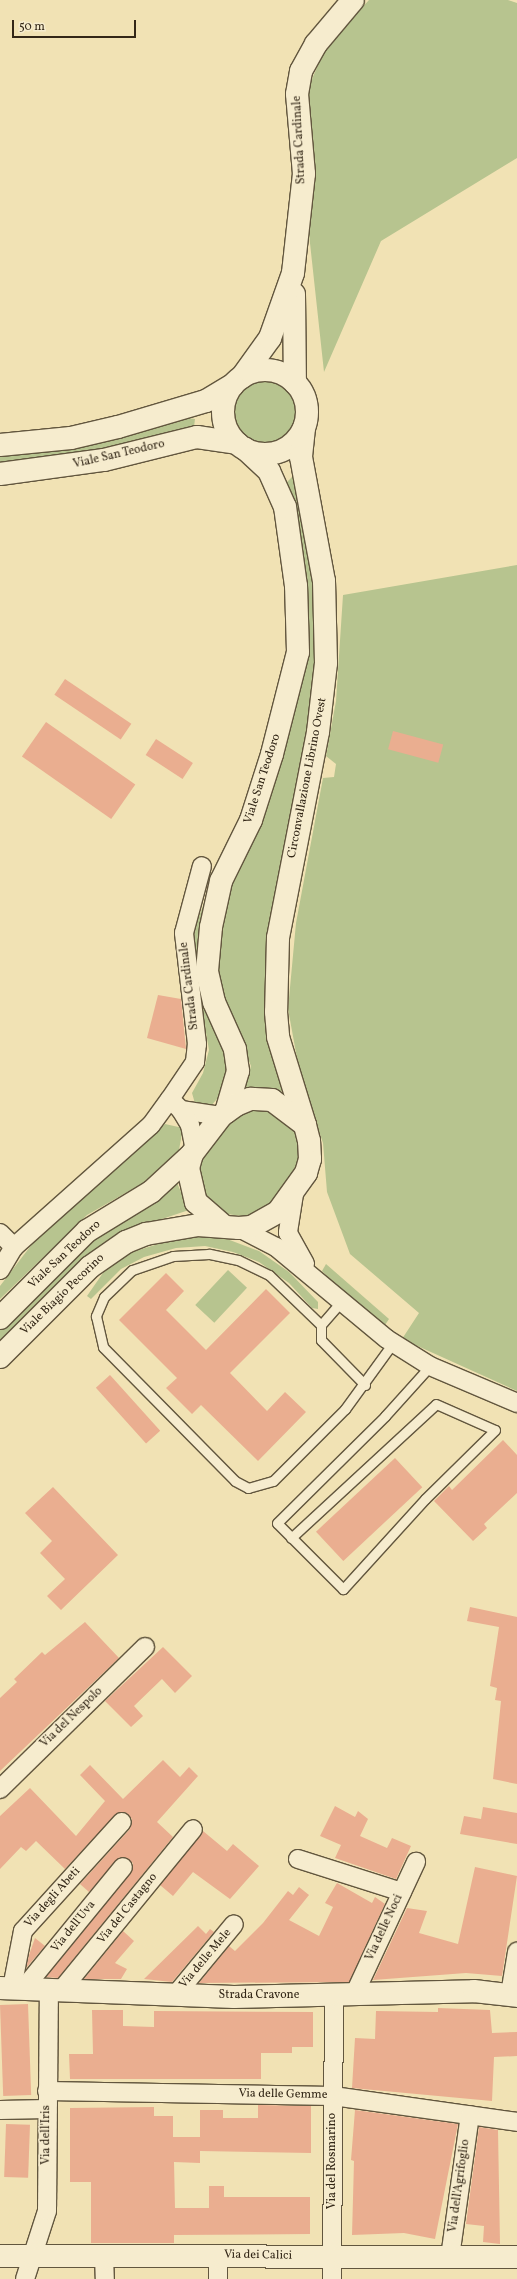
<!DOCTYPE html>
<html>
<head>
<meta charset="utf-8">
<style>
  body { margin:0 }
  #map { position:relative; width:517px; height:2279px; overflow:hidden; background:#f1e2b4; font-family:Vollkorn,serif }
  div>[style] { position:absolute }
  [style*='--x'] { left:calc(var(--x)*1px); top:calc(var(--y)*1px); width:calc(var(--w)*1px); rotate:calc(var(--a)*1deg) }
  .green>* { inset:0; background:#b7c48f; transform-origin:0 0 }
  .round { border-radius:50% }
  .building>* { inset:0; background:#eaae90; transform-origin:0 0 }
  .roads { filter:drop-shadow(1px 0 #62563e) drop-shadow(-1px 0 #62563e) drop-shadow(0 1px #62563e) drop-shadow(0 -1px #62563e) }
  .lane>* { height:9px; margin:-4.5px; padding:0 4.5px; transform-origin:4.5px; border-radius:4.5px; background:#f6ecce }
  .street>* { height:18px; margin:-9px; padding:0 9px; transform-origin:9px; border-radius:9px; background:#f6ecce }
  .secondary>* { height:22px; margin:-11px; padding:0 11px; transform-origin:11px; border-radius:11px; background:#f6ecce }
  .secondary>.ring { margin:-11px; padding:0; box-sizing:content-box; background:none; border:22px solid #f6ecce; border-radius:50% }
  span { translate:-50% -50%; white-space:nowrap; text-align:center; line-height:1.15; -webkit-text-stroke:3px #f6ecce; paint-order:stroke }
  .street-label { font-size:12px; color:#332717 }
  .scale { position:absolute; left:12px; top:20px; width:124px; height:18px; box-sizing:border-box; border:2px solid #332717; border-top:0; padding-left:5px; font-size:12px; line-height:14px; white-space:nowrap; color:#332717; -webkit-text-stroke:3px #f6ecce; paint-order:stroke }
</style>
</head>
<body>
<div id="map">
  <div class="green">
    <i style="clip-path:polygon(369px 0,508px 0,517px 3px,517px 158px,381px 241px,324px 372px,309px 234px,314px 176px,308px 88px,326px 47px)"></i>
    <i class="round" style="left:233px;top:380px;width:66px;height:66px"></i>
    <i style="clip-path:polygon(188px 418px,195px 419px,194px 427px,122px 446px,0 465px,0 455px,72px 448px)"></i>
    <i style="clip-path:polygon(293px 476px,312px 558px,318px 639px,272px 1047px,282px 1090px,279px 1096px,243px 1092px,251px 1066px,224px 1001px,217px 972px,224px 904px,307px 651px,304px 577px,286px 483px)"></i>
    <i style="clip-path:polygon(517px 565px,517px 1391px,402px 1339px,419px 1313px,350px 1254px,327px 1192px,323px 1143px,301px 1080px,288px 1009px,296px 923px,323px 778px,334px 777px,336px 764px,326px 756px,336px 701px,343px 595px)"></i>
    <i style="clip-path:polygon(214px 877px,206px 901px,230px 1063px,224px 1091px,210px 1107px,196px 1107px,192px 1093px,203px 1073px,209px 1050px,190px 940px)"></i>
    <i style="clip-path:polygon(264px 1108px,294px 1128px,300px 1140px,299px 1164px,270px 1207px,247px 1217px,221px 1213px,205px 1199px,198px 1176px,199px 1161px,221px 1129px,244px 1111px)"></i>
    <i style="clip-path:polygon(165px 1124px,183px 1128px,179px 1150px,143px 1183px,87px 1215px,0 1299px,0 1286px,36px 1239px)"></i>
    <i style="clip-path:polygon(177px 1183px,189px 1210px,144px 1225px,0 1343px,0 1329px,95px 1240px,157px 1202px)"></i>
    <i style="clip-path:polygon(203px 1236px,227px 1239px,259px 1251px,289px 1272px,318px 1302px,318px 1309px,312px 1308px,289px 1283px,259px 1262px,233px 1252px,205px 1246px,176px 1248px,144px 1257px,121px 1269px,91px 1299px,87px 1296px,105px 1270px,129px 1253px,181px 1237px)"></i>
    <i style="clip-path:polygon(326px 1264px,389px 1319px,385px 1325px,343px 1293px,322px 1271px)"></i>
    <i style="left:228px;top:1270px;width:26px;height:48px;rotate:43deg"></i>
  </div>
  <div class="building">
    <i style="left:65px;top:679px;width:80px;height:19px;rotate:34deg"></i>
    <i style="left:46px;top:722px;width:109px;height:42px;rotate:35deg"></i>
    <i style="left:393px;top:731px;width:52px;height:19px;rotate:15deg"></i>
    <i style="left:156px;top:739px;width:44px;height:19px;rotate:33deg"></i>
    <i style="clip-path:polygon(158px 995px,181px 999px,186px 1049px,147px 1038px)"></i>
    <i style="clip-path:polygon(166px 1273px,184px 1291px,166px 1310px,206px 1350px,266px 1289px,290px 1313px,230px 1373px,267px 1411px,285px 1392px,306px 1412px,258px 1461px,201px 1405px,192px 1414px,166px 1388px,177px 1378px,119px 1320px)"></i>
    <i style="left:110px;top:1375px;width:75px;height:19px;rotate:48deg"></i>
    <i style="clip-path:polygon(503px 1440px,517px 1455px,517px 1493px,484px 1524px,487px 1528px,473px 1541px,434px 1501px,449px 1486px,452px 1490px)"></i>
    <i style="left:395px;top:1458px;width:40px;height:108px;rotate:47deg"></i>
    <i style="clip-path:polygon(53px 1487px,118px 1555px,61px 1610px,47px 1596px,65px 1579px,40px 1553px,52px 1541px,25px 1513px)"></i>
    <i style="clip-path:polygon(470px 1607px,517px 1617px,517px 1784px,493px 1779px,501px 1701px,495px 1700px,497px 1688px,490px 1686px,499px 1627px,467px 1621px)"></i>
    <i style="clip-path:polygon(85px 1622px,119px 1658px,0 1771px,0 1698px,17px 1682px,14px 1679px,42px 1652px,45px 1655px)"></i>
    <i style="clip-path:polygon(163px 1647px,192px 1676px,175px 1693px,162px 1679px,134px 1706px,143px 1716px,131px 1727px,105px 1701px)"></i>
    <i style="clip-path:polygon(163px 1760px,180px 1777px,189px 1767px,198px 1776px,157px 1822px,173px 1837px,58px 1978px,46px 1977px,131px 1873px,133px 1863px,120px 1857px,89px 1892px,80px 1884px,130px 1829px,132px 1819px,125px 1812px,115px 1815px,65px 1869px,36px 1841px,26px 1851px,21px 1847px,0 1869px,0 1816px,30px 1788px,76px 1836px,105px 1801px,80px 1775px,90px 1765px,123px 1799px)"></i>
    <i style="clip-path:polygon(335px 1806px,355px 1817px,358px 1811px,368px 1819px,360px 1836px,387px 1848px,392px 1838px,411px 1846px,396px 1879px,335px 1858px,341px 1845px,320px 1836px)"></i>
    <i style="clip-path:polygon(483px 1807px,517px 1813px,517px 1844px,460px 1834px,464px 1816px,481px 1819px)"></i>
    <i style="clip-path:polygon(203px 1831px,227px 1851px,233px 1844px,259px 1866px,230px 1899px,193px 1872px,173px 1896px,160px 1885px)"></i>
    <i style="clip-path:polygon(475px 1867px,517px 1876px,502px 1976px,466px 1973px,373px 1980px,407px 1908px,427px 1911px,419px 1933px,458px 1944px)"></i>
    <i style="clip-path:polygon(337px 1883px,372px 1903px,375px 1897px,385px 1904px,349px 1982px,199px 1983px,229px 1946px,235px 1951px,263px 1923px,288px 1891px,293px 1895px,299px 1887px,309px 1895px,289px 1920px,319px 1936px,333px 1907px,325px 1903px)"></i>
    <i style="clip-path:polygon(198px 1926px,206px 1934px,210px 1929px,214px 1932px,172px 1982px,144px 1979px)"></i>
    <i style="clip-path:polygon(123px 1931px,134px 1941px,115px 1963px,127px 1969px,121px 1979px,84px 1979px)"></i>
    <i style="clip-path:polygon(35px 1938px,45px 1946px,26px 1968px,29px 1955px)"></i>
    <i style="left:28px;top:2004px;width:91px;height:28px;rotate:88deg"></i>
    <i style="clip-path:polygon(438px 2008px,490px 2010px,492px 2033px,517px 2032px,517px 2056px,494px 2057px,492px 2101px,352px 2088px,355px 2038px,375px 2039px,376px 2011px,438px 2012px)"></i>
    <i style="clip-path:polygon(92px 2010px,123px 2010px,123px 2026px,154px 2027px,154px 2011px,313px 2012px,313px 2047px,292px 2047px,292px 2053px,261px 2053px,261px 2079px,70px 2079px,69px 2054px,93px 2054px)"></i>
    <i style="clip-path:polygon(258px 2105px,311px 2106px,311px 2153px,200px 2151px,200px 2163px,174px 2162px,175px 2208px,209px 2208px,209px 2186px,224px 2186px,224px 2197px,310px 2197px,310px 2234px,174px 2235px,174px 2243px,91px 2243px,91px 2182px,70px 2182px,70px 2108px,154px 2107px,154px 2116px,173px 2116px,173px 2137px,200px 2137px,200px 2110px,223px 2110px,223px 2118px,258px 2118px)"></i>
    <i style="clip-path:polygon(355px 2110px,458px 2124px,435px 2239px,404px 2233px,352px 2235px,354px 2161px,351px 2160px)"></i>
    <i style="left:6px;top:2124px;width:24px;height:53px;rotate:2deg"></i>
    <i style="clip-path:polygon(479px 2127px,498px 2130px,500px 2244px,483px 2242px,484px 2226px,466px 2224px)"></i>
  </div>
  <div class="roads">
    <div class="lane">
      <i style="--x:340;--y:1303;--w:29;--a:131"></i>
      <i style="--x:321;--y:1325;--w:15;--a:90"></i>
      <i style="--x:321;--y:1340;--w:63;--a:45.6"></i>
      <i style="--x:321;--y:1325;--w:72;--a:-136.1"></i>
      <i style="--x:269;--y:1275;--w:34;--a:-154"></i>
      <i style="--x:238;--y:1260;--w:30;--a:-168"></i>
      <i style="--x:209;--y:1254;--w:36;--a:177"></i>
      <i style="--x:173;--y:1256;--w:43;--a:161.1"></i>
      <i style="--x:132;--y:1270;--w:39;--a:136"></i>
      <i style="--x:104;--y:1297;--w:21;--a:113"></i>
      <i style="--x:96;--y:1316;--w:32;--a:77"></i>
      <i style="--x:103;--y:1347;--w:188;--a:45.4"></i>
      <i style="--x:235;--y:1481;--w:15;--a:28"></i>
      <i style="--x:248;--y:1488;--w:26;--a:-16"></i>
      <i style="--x:273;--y:1481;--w:102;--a:-45"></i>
      <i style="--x:345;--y:1409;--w:82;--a:-54"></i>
      <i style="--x:291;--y:1538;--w:197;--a:-42.7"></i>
      <i style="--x:436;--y:1404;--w:64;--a:23.8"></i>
      <i style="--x:495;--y:1430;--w:98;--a:135.4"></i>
      <i style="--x:425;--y:1499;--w:122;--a:132.3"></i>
      <i style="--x:343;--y:1589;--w:93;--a:-135"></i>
      <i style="--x:277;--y:1523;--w:152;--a:-44.7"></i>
      <i style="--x:385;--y:1416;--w:67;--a:-48"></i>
    </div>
    <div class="street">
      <i style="--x:170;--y:1099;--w:45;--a:-56"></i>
      <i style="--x:195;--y:1062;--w:18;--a:-84"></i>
      <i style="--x:197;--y:1044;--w:112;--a:-96.7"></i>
      <i style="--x:184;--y:933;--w:69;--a:-75"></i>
      <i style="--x:181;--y:1110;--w:40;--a:8.5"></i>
      <i style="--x:294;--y:1194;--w:39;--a:99"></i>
      <i style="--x:288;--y:1233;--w:35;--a:61"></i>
      <i style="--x:239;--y:1228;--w:42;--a:27.2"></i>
      <i style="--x:276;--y:1247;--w:144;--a:39.7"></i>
      <i style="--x:387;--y:1339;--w:51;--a:32.1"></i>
      <i style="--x:430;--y:1366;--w:95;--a:23"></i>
      <i style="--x:0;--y:1233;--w:20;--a:45"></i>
      <i style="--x:0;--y:1270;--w:27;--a:-59"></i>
      <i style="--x:14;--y:1247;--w:183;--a:-41.7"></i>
      <i style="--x:151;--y:1125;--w:32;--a:-54"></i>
      <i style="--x:170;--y:1099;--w:16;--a:45"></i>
      <i style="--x:181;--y:1110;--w:17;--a:59"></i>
      <i style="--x:190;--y:1125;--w:25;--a:79"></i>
      <i style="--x:0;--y:1789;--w:203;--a:-44.4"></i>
      <i style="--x:298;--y:1859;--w:109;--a:17.6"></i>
      <i style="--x:12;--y:1988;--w:58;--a:-79.1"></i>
      <i style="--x:23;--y:1931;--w:147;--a:-47.8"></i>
      <i style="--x:24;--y:1988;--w:156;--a:-50.7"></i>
      <i style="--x:63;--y:1988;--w:205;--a:-50.7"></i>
      <i style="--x:177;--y:1993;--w:89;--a:-50.4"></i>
      <i style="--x:510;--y:1994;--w:43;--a:-80.5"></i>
      <i style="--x:354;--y:1995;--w:147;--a:-65"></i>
      <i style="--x:47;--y:2091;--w:286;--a:1"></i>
      <i style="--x:333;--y:2096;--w:186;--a:8"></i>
      <i style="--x:0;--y:2110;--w:47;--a:-1.2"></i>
      <i style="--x:104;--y:2256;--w:23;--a:88"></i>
      <i style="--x:450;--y:2257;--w:143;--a:-82"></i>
      <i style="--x:25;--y:2279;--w:71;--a:-72.1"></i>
      <i style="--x:47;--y:2211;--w:223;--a:-89.5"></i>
      <i style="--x:218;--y:2279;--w:24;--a:-90"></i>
      <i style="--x:332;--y:2279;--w:283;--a:-89.6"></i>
    </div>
    <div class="secondary">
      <i style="--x:294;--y:294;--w:89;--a:89.4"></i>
      <i class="ring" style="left:223px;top:370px;width:62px;height:62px"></i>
      <i style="--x:242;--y:377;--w:48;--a:-54.3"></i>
      <i style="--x:270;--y:338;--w:69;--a:-70.5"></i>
      <i style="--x:293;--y:273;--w:100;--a:-83.7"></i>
      <i style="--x:304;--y:174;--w:80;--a:-95"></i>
      <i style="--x:297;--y:94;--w:23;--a:-80"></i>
      <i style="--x:301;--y:71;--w:31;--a:-61"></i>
      <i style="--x:316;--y:44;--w:57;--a:-49.9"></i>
      <i style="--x:304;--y:428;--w:29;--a:96"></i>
      <i style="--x:301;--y:457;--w:126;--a:79.5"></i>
      <i style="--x:324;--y:581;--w:82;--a:88.6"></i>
      <i style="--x:326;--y:663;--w:69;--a:96.6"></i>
      <i style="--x:318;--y:732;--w:210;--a:101"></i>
      <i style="--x:278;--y:938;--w:74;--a:91.5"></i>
      <i style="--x:276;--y:1012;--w:25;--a:85"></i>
      <i style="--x:278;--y:1037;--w:92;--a:72.9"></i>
      <i style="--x:0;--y:445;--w:71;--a:-5.6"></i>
      <i style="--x:71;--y:438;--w:48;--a:-13.2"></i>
      <i style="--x:118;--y:427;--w:92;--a:-16.5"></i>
      <i style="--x:206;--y:401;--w:31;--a:-31"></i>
      <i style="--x:0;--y:474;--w:105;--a:-7.7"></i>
      <i style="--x:104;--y:460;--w:96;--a:-13.9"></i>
      <i style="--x:197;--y:437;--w:40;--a:8.5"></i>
      <i style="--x:226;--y:1112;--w:43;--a:-73.7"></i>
      <i style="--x:238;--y:1071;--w:22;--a:-98"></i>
      <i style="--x:235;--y:1049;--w:51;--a:-114.1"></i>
      <i style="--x:214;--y:1002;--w:32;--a:-103"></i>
      <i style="--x:207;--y:971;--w:44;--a:-84.8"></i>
      <i style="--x:211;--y:927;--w:47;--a:-77.7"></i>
      <i style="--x:221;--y:881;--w:68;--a:-63.8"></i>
      <i style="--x:251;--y:820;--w:69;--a:-72.3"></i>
      <i style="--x:272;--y:754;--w:105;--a:-75.7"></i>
      <i style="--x:298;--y:652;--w:66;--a:-91.7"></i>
      <i style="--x:296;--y:586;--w:80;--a:-97.9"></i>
      <i style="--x:285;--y:507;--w:39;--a:-114"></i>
      <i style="--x:269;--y:471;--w:33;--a:-137"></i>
      <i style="--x:0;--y:1318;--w:123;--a:-45"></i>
      <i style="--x:87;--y:1231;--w:75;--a:-31.4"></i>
      <i style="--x:151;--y:1192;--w:56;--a:-42.8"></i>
      <i style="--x:0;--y:1357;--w:127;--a:-45"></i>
      <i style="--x:90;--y:1267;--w:44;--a:-34.8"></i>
      <i style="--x:126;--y:1242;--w:22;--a:-22"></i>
      <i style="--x:146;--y:1234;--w:53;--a:-9.8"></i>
      <i style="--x:198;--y:1225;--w:41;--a:4.2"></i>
      <i style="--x:239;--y:1228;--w:12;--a:-5"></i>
      <i style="--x:251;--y:1227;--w:31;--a:-29"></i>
      <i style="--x:278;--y:1212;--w:48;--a:-54.3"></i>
      <i style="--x:306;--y:1173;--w:15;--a:-74"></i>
      <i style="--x:310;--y:1159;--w:18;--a:-93"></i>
      <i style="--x:309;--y:1141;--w:16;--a:-104"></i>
      <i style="--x:305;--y:1125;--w:41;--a:-142.9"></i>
      <i style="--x:272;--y:1100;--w:22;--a:-177"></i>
      <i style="--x:250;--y:1099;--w:15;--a:157"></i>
      <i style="--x:236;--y:1105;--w:19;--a:144"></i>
      <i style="--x:221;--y:1116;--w:48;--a:127.3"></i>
      <i style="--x:192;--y:1154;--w:15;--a:106"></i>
      <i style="--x:188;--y:1168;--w:35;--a:77"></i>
      <i style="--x:196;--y:1202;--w:37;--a:41"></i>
      <i style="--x:0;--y:1988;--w:234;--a:2.2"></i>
      <i style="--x:234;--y:1997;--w:240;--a:-1.4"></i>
      <i style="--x:474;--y:1991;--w:43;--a:6.6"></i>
      <i style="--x:0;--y:2256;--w:517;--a:0.11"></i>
    </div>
  </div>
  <div class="street-label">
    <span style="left:300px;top:140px;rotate:-93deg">Strada Cardinale</span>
    <span style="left:119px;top:455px;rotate:-13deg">Viale San Teodoro</span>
    <span style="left:308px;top:778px;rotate:-79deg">Circonvallazione Librino Ovest</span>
    <span style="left:263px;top:779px;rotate:-72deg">Viale San Teodoro</span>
    <span style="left:190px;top:986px;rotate:-97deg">Strada Cardinale</span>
    <span style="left:65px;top:1255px;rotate:-43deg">Viale San Teodoro</span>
    <span style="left:63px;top:1295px;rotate:-44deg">Viale Biagio Pecorino</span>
    <span style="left:72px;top:1718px;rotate:-44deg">Via del Nespolo</span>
    <span style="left:53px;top:1898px;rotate:-48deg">Via degli Abeti</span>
    <span style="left:128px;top:1909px;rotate:-51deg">Via del Castagno</span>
    <span style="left:74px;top:1927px;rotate:-51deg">Via dell'Uva</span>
    <span style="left:385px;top:1928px;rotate:-65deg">Via delle Noci</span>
    <span style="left:206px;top:1959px;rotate:-50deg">Via delle Mele</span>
    <span style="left:259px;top:1996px">Strada Cravone</span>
    <span style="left:283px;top:2095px;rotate:1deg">Via delle Gemme</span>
    <span style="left:47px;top:2135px;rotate:-90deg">Via dell'Iris</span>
    <span style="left:333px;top:2161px;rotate:-90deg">Via del Rosmarino</span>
    <span style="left:460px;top:2186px;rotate:-82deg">Via dell'Agrifoglio</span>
    <span style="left:258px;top:2256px;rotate:1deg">Via dei Calici</span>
  </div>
  <div class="scale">50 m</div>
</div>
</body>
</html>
